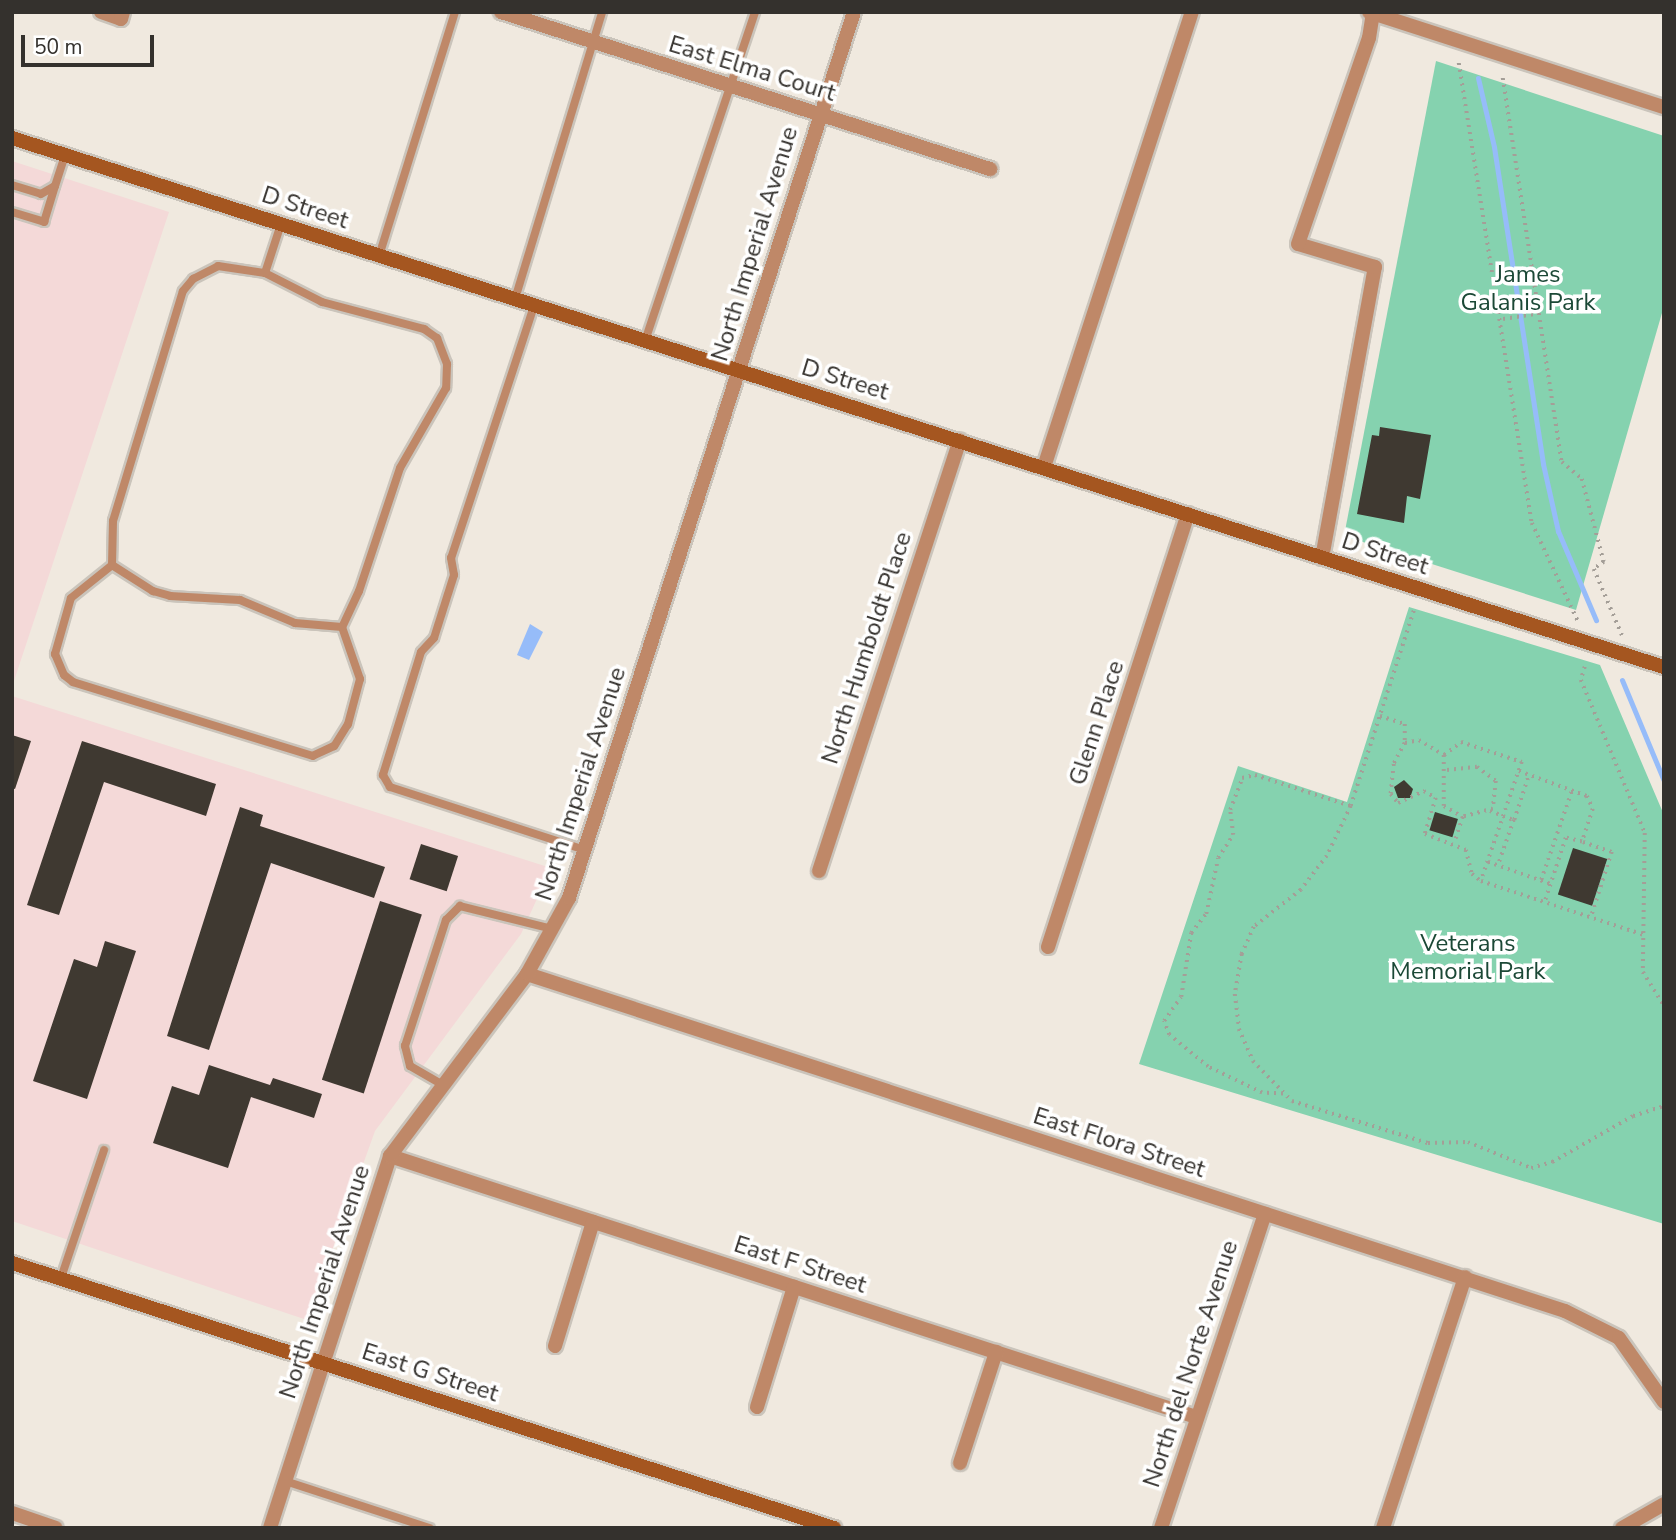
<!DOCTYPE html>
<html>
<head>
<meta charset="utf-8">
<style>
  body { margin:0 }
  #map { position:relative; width:1676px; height:1540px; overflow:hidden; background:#f0e9df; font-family:"Nunito Sans",sans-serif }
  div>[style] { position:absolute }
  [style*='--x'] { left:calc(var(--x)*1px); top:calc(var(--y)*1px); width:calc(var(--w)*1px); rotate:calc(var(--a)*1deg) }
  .education>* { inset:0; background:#f4d9d8 }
  .green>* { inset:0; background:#85d2af }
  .water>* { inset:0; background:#96bcf9 }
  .stream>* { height:5px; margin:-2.5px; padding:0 2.5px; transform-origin:2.5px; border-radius:2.5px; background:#96bcf9 }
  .building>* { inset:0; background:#3f3931; transform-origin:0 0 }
  .path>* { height:3.5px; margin-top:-1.75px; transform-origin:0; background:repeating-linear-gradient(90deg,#a49e97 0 2px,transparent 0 7px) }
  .roads { filter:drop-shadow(2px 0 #cac4bb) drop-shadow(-2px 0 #cac4bb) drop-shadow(0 2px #cac4bb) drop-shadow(0 -2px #cac4bb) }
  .lane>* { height:8px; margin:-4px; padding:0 4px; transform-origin:4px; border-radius:4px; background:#bf8868 }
  .street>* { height:14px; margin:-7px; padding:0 7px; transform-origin:7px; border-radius:7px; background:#bf8868 }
  .secondary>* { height:14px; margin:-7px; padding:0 7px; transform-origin:7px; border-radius:7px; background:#a55620 }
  span { translate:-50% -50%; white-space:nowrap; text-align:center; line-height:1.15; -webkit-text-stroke:7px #fff; paint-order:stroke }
  .street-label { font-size:24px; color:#34312d }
  .park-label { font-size:24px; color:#1b4836 }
  .frame { position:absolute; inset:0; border:14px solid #34312d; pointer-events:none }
  .scale { position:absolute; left:21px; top:35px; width:133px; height:32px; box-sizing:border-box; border:4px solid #34312d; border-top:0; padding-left:9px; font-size:21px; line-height:24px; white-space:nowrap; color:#34312d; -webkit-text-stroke:5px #fff; paint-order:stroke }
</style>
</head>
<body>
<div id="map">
  <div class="education">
    <i style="clip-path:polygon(12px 161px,169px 212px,12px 687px)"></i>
    <i style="clip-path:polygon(12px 696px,551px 868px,521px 934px,375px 1131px,307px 1320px,12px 1221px)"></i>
  </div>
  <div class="green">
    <i style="clip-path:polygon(1436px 61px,1664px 136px,1664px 306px,1576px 610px,1344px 536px)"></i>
    <i style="clip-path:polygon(1409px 607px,1600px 665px,1664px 815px,1664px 1224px,1139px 1064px,1238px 766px,1347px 802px)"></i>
  </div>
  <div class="water">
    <i style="clip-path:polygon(530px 624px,543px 632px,529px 660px,517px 655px)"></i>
  </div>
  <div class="stream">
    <i style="--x:1478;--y:78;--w:71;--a:76.9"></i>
    <i style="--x:1494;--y:147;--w:321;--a:81.2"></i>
    <i style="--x:1543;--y:464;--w:69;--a:77.4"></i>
    <i style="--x:1558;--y:531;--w:97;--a:66.9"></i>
    <i style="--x:1622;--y:680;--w:109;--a:67.4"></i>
  </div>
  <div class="building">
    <i style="clip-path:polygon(1380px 427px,1431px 435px,1420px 499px,1407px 496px,1404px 523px,1357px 514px,1372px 435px,1379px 436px)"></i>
    <i style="clip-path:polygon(12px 735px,31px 741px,15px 789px,12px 788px)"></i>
    <i style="clip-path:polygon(82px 741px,216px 784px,206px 816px,104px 782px,59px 915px,27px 905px)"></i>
    <i style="clip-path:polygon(1404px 780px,1413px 789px,1410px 798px,1398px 798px,1394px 787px)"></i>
    <i style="clip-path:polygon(240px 807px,263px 815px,260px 826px,385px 867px,374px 898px,271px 863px,209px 1050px,167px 1036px)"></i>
    <i style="left:1435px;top:812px;width:24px;height:19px;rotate:17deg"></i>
    <i style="left:421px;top:844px;width:39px;height:37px;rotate:18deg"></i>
    <i style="left:1573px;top:848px;width:36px;height:49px;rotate:18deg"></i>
    <i style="left:380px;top:901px;width:44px;height:188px;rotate:18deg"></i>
    <i style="clip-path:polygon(105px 941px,136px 951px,87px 1099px,33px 1081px,74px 959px,97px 967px)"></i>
    <i style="clip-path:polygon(209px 1065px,270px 1085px,273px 1078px,322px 1094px,314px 1118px,251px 1097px,228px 1168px,153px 1143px,172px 1086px,199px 1095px)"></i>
  </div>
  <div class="path">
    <i style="--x:1459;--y:63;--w:466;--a:81"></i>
    <i style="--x:1532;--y:523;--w:108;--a:64.9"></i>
    <i style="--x:1503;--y:78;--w:389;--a:81.3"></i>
    <i style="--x:1562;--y:462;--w:26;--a:40"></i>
    <i style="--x:1582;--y:479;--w:86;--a:75.2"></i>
    <i style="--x:1604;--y:562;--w:12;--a:145"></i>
    <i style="--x:1594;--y:569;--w:72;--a:67"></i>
    <i style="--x:1503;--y:319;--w:32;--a:-9"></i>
    <i style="--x:1414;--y:611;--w:205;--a:107.9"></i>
    <i style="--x:1351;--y:806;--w:55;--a:115.6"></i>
    <i style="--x:1327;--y:856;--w:43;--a:127.4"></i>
    <i style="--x:1301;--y:890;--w:60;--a:141.8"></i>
    <i style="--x:1254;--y:927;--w:30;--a:114"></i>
    <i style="--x:1242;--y:954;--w:41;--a:99.9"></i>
    <i style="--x:1235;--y:994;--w:35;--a:83"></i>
    <i style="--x:1239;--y:1029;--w:35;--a:66"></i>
    <i style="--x:1253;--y:1061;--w:56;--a:45.7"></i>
    <i style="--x:1292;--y:1101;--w:142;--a:17.2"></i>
    <i style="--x:1428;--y:1143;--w:40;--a:-1.4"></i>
    <i style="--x:1468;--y:1142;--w:68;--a:22.4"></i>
    <i style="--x:1531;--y:1168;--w:22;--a:-16"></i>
    <i style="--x:1552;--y:1162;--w:93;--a:-29.6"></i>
    <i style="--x:1633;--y:1116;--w:33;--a:-18"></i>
    <i style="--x:1585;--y:667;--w:14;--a:107"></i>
    <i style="--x:1581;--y:680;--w:166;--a:67.3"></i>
    <i style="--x:1645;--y:833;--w:139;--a:90.8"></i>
    <i style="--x:1643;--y:972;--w:39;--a:58"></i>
    <i style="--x:1380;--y:716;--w:26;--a:18"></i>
    <i style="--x:1405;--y:724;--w:19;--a:90"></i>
    <i style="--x:1405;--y:743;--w:14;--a:-12"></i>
    <i style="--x:1419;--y:740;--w:29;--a:31"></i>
    <i style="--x:1444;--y:755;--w:21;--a:-37"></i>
    <i style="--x:1461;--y:742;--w:64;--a:18.2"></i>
    <i style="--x:1522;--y:762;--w:126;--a:109"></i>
    <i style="--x:1481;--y:881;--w:172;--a:18.3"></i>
    <i style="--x:1405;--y:743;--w:24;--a:118"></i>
    <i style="--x:1394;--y:764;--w:30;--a:96"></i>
    <i style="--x:1391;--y:794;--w:11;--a:52"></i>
    <i style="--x:1398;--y:803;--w:29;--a:-25"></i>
    <i style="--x:1424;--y:791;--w:14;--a:30"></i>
    <i style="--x:1436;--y:798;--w:38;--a:107"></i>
    <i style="--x:1425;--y:834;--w:44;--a:21.3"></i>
    <i style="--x:1466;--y:850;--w:25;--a:76"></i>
    <i style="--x:1472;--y:874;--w:11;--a:38"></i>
    <i style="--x:1444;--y:755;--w:51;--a:90"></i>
    <i style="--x:1444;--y:806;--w:22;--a:30"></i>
    <i style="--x:1463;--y:817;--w:26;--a:108"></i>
    <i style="--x:1447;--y:770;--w:30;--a:-6"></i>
    <i style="--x:1477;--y:767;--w:24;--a:36"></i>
    <i style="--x:1496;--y:781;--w:28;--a:96"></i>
    <i style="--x:1493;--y:809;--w:31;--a:165"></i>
    <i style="--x:1519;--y:771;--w:72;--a:20.2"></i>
    <i style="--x:1587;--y:796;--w:14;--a:65"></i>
    <i style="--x:1593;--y:809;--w:35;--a:108"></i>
    <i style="--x:1582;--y:842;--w:16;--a:-166"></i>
    <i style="--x:1566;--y:838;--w:67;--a:108.2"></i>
    <i style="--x:1490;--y:811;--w:26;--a:21"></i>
    <i style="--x:1514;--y:820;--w:49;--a:109.2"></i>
    <i style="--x:1514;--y:820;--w:48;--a:-71.9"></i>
    <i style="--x:1583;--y:842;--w:31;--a:19"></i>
    <i style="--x:1612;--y:852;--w:69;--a:107.7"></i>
    <i style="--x:1488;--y:862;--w:67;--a:19.2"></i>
    <i style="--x:1541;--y:880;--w:95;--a:-71"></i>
    <i style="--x:1283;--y:1094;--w:21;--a:-177"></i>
    <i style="--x:1262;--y:1093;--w:60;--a:-154.3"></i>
    <i style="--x:1208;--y:1067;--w:50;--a:-140.6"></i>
    <i style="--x:1169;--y:1035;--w:15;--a:-110"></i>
    <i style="--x:1164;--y:1021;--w:29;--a:-55"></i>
    <i style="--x:1181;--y:997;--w:65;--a:-81.1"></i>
    <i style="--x:1191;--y:933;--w:24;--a:-52"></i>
    <i style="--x:1206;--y:914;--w:57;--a:-77.9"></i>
    <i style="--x:1218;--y:858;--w:27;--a:-57"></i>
    <i style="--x:1233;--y:835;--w:25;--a:-97"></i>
    <i style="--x:1230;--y:810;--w:34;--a:-69"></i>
    <i style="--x:1242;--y:778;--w:13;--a:-13"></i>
    <i style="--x:1255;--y:775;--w:101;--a:17.9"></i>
  </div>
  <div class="roads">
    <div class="lane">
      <i style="--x:12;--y:185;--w:30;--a:17"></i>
      <i style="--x:41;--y:194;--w:16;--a:-30"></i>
      <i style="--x:55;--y:186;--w:33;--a:-72"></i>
      <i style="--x:12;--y:212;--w:34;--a:17"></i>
      <i style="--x:44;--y:222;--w:38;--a:-73"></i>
      <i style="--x:379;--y:256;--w:256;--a:-72.7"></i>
      <i style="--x:265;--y:273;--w:64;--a:27"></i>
      <i style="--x:322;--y:302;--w:106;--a:14.8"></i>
      <i style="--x:424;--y:329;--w:16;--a:35"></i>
      <i style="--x:437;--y:338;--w:28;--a:69"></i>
      <i style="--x:447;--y:364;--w:24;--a:92"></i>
      <i style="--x:446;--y:388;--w:92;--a:119.9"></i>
      <i style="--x:400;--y:468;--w:130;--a:108.4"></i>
      <i style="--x:359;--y:591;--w:40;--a:115"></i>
      <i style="--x:342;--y:627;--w:55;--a:70.9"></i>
      <i style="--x:360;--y:679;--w:47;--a:104.9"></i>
      <i style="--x:348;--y:724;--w:26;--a:122"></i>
      <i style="--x:334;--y:746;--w:23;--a:155"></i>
      <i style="--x:313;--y:756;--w:251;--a:-162.9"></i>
      <i style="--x:73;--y:682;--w:11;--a:-142"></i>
      <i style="--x:64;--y:675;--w:23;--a:-113"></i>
      <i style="--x:55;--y:654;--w:58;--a:-74.1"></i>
      <i style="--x:71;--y:598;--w:53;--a:-38.8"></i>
      <i style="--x:112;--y:565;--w:44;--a:-88.7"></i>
      <i style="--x:113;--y:521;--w:240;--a:-73.1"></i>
      <i style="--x:183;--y:291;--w:16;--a:-50"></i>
      <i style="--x:193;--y:279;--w:28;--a:-27"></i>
      <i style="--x:218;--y:266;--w:48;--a:8.5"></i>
      <i style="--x:265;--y:273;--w:52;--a:-71.9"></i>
      <i style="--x:515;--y:299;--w:300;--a:-73.1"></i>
      <i style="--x:534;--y:306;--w:265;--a:108.2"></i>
      <i style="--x:451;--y:558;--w:17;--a:80"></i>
      <i style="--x:454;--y:575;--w:66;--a:107.6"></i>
      <i style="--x:434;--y:638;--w:19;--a:133"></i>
      <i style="--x:421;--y:652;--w:129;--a:107.2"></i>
      <i style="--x:383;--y:775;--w:14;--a:60"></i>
      <i style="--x:390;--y:787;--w:205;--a:17.9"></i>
      <i style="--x:645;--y:341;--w:347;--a:-71.5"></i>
      <i style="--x:112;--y:565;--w:49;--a:32.4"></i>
      <i style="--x:153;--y:591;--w:18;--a:16"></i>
      <i style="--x:170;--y:596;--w:70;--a:3.3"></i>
      <i style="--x:240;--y:600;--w:60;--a:22.7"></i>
      <i style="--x:295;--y:623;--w:47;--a:4.9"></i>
      <i style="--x:443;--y:1085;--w:38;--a:-150"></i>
      <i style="--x:410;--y:1066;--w:21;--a:-104"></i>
      <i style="--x:405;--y:1046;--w:133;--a:-72"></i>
      <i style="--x:446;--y:920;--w:20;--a:-45"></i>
      <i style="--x:460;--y:906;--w:96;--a:13.9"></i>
      <i style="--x:61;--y:1278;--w:135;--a:-71.4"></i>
      <i style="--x:285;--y:1481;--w:152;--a:18"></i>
    </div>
    <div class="street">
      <i style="--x:101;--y:12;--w:21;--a:19"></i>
      <i style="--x:121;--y:19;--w:7;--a:-74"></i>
      <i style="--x:501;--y:12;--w:514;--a:17.8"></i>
      <i style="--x:1369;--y:12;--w:310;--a:17.9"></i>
      <i style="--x:1044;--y:467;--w:478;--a:-72"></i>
      <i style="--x:1322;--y:558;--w:296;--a:-79.7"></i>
      <i style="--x:1375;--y:267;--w:80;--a:-163.4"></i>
      <i style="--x:1298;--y:244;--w:218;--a:-71"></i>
      <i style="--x:1369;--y:38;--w:24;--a:-81"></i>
      <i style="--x:819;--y:871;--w:453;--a:-71.9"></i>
      <i style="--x:1048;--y:947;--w:455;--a:-72.1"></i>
      <i style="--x:527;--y:974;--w:1091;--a:17.99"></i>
      <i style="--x:1565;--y:1311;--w:60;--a:26.6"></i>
      <i style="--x:1619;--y:1338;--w:78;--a:54.9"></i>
      <i style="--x:390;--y:1156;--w:847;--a:17.94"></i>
      <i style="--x:555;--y:1346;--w:130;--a:-73"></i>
      <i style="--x:757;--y:1407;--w:126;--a:-72.9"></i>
      <i style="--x:960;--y:1463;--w:117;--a:-72"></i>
      <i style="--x:12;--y:1513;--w:46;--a:18.8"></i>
      <i style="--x:270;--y:1528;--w:391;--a:-72.1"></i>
      <i style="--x:390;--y:1156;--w:228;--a:-53"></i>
      <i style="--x:527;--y:974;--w:87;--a:-61.1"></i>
      <i style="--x:569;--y:898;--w:931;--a:-72.17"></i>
      <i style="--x:1161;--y:1528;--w:331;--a:-71.7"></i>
      <i style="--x:1383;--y:1528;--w:264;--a:-71.9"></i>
      <i style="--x:1622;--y:1528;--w:48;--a:-29.7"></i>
    </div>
    <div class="secondary">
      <i style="--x:12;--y:138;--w:1735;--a:17.76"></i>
      <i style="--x:12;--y:1263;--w:864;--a:17.87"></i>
    </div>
  </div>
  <div class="street-label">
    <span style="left:752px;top:69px;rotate:17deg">East Elma Court</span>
    <span style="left:305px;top:208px;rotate:18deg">D Street</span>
    <span style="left:755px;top:244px;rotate:-73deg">North Imperial Avenue</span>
    <span style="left:845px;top:380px;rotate:17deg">D Street</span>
    <span style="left:1385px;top:554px;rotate:18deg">D Street</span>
    <span style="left:867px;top:648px;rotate:-72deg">North Humboldt Place</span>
    <span style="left:1097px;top:723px;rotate:-72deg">Glenn Place</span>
    <span style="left:581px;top:784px;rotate:-72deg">North Imperial Avenue</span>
    <span style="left:1119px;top:1143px;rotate:18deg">East Flora Street</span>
    <span style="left:800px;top:1265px;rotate:18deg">East F Street</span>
    <span style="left:325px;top:1282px;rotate:-72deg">North Imperial Avenue</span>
    <span style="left:1191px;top:1364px;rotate:-72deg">North del Norte Avenue</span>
    <span style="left:430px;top:1373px;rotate:18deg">East G Street</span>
  </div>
  <div class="park-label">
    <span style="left:1528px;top:289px">James<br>Galanis Park</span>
    <span style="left:1468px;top:958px">Veterans<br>Memorial Park</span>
  </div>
  <div class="frame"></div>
  <div class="scale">50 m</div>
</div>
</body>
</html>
